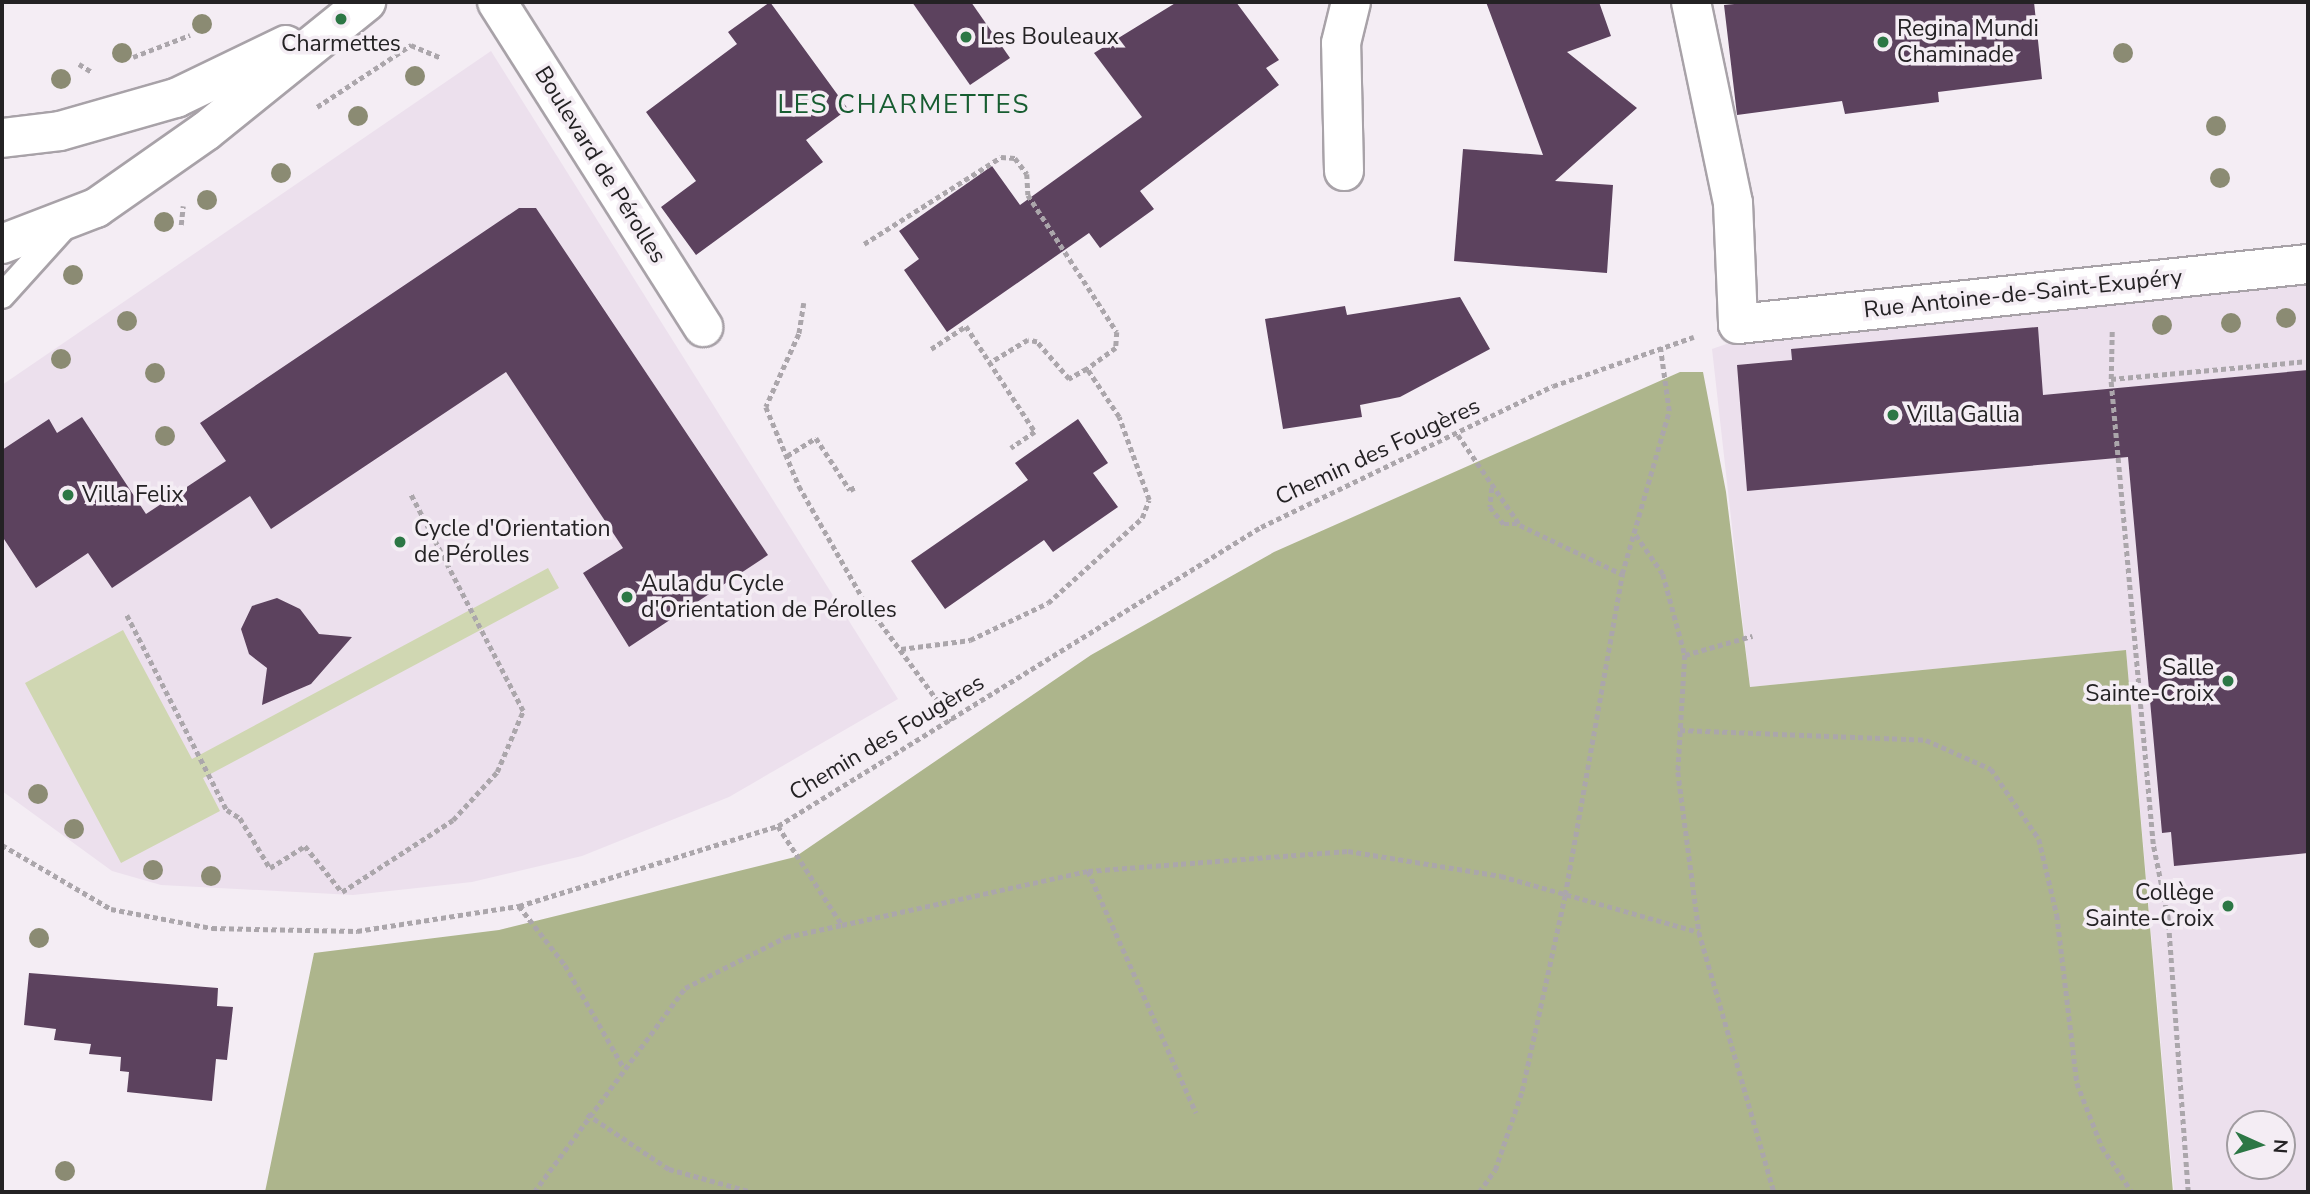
<!DOCTYPE html>
<html>
<head>
<meta charset="utf-8">
<style>
  body { margin:0 }
  #map { position:relative; width:2310px; height:1194px; overflow:hidden; background:#f4edf4; font-family:"Nunito Sans",sans-serif }
  div>[style] { position:absolute }
  [style*='--x'] { left:calc(var(--x)*1px); top:calc(var(--y)*1px); width:calc(var(--w)*1px); rotate:calc(var(--a)*1deg) }
  .built>* { inset:0; background:#ece0ed }
  .green>* { inset:0; background:#d0d7b2 }
  .forest>* { inset:0; background:#adb58c }
  .building>* { inset:0; background:#5c425e }
  .path>* { height:4.5px; margin-top:-2.25px; transform-origin:0; background:repeating-linear-gradient(90deg,#aba6ab 0 5px,transparent 0 8.5px) }
  .roads { filter:drop-shadow(2px 0 #a8a2a8) drop-shadow(-2px 0 #a8a2a8) drop-shadow(0 2px #a8a2a8) drop-shadow(0 -2px #a8a2a8) }
  .service>* { height:24px; margin:-12px; padding:0 12px; transform-origin:12px; border-radius:12px; background:#fff }
  .minor>* { height:38px; margin:-19px; padding:0 19px; transform-origin:19px; border-radius:19px; background:#fff }
  .secondary>* { height:38px; margin:-19px; padding:0 19px; transform-origin:19px; border-radius:19px; background:#fff }
  .trees>* { width:20px; height:20px; margin:-10px; border-radius:50%; background:#8b8b73 }
  .dots>* { width:19px; height:19px; translate:-50% -50%; box-sizing:border-box; border:4px solid #f4edf4; border-radius:50% }
  span { translate:-50% -50%; white-space:nowrap; text-align:center; line-height:1.15; -webkit-text-stroke:7px #f4edf4; paint-order:stroke }
  .poi-label { font-size:23px; color:#242224 }
  .left { translate:0 -50%; text-align:left }
  .right { translate:-100% -50%; text-align:right }
  .street-label { font-size:23px; color:#242224 }
  .quarter-label { font-size:26px; color:#175d31; letter-spacing:2px }
  .frame { position:absolute; inset:0; border:4px solid #242224; pointer-events:none }
  .north { position:absolute; left:2226px; top:1110px; width:70px; height:70px; box-sizing:border-box; background:#f4edf4; border:2px solid #a19ca1; border-radius:50%; rotate:94deg; font-size:19px; font-weight:700; line-height:28px; text-align:center; color:#242224 }
  .north::after { content:''; display:block; margin:auto; width:24px; height:32px; background:#2c7745; clip-path:polygon(50% 0,100% 100%,50% 72%,0 100%) }
</style>
</head>
<body>
<div id="map">
  <div class="built">
    <i style="clip-path:polygon(491px 51px,898px 699px,729px 797px,582px 856px,472px 882px,353px 895px,161px 885px,112px 871px,2px 791px,2px 385px)"></i>
    <i style="clip-path:polygon(evenodd,2308px 277px,2308px 1192px,2174px 1192px,2126px 650px,1750px 687px,1712px 349px,1752px 335px,2308px 277px,2240px 1124px,2282px 1124px,2282px 1166px,2240px 1166px,2240px 1124px)"></i>
  </div>
  <div class="green">
    <i style="clip-path:polygon(548px 568px,559px 588px,203px 778px,220px 811px,121px 863px,25px 683px,123px 630px,192px 759px)"></i>
  </div>
  <div class="forest">
    <i style="clip-path:polygon(1680px 372px,1703px 372px,1726px 492px,1750px 687px,2126px 650px,2173px 1192px,265px 1192px,314px 953px,499px 930px,795px 857px,1091px 655px,1274px 552px)"></i>
  </div>
  <div class="building">
    <i style="clip-path:polygon(770px 2px,848px 109px,806px 140px,823px 162px,696px 255px,661px 207px,696px 181px,646px 112px,737px 44px,728px 32px)"></i>
    <i style="clip-path:polygon(912px 2px,971px 2px,1010px 58px,970px 85px)"></i>
    <i style="clip-path:polygon(1177px 2px,1236px 2px,1279px 60px,1266px 68px,1279px 85px,1140px 191px,1154px 209px,1100px 248px,1089px 233px,947px 332px,904px 270px,919px 259px,899px 231px,992px 166px,1020px 205px,1142px 117px,1094px 53px)"></i>
    <i style="clip-path:polygon(1486px 2px,1599px 2px,1611px 36px,1567px 52px,1637px 108px,1555px 181px,1613px 185px,1607px 273px,1454px 261px,1463px 149px,1543px 155px)"></i>
    <i style="clip-path:polygon(1755px 2px,2034px 2px,2042px 79px,1938px 92px,1939px 102px,1845px 114px,1842px 101px,1737px 115px,1724px 5px)"></i>
    <i style="clip-path:polygon(519px 208px,536px 208px,768px 555px,629px 647px,583px 573px,623px 548px,506px 372px,271px 529px,250px 496px,112px 588px,88px 553px,36px 588px,2px 536px,2px 450px,49px 419px,57px 433px,82px 417px,146px 514px,226px 461px,200px 423px)"></i>
    <i style="clip-path:polygon(1460px 297px,1490px 349px,1400px 397px,1360px 405px,1362px 417px,1283px 429px,1265px 319px,1345px 306px,1347px 315px)"></i>
    <i style="clip-path:polygon(2038px 327px,2043px 395px,2308px 370px,2308px 853px,2174px 866px,2171px 832px,2162px 833px,2128px 457px,1747px 491px,1737px 365px,1792px 360px,1791px 349px)"></i>
    <i style="clip-path:polygon(1078px 419px,1108px 463px,1093px 473px,1118px 507px,1053px 552px,1044px 540px,945px 609px,911px 561px,1028px 480px,1015px 463px)"></i>
    <i style="clip-path:polygon(277px 598px,300px 609px,319px 634px,352px 637px,311px 684px,262px 705px,267px 668px,249px 654px,241px 629px,252px 606px)"></i>
    <i style="clip-path:polygon(29px 973px,218px 988px,217px 1006px,233px 1007px,227px 1060px,216px 1059px,212px 1101px,127px 1092px,129px 1072px,120px 1071px,121px 1057px,89px 1054px,91px 1044px,54px 1040px,56px 1029px,24px 1025px)"></i>
  </div>
  <div class="path">
    <i style="--x:133;--y:57;--w:61;--a:-21.1"></i>
    <i style="--x:79;--y:64;--w:15;--a:32"></i>
    <i style="--x:317;--y:107;--w:113;--a:-33.4"></i>
    <i style="--x:411;--y:45;--w:33;--a:23"></i>
    <i style="--x:181;--y:225;--w:19;--a:-84"></i>
    <i style="--x:864;--y:244;--w:162;--a:-32.4"></i>
    <i style="--x:1001;--y:157;--w:14;--a:4"></i>
    <i style="--x:1015;--y:158;--w:20;--a:53"></i>
    <i style="--x:1027;--y:174;--w:21;--a:87"></i>
    <i style="--x:1028;--y:195;--w:163;--a:57"></i>
    <i style="--x:1117;--y:332;--w:16;--a:94"></i>
    <i style="--x:1116;--y:348;--w:36;--a:144"></i>
    <i style="--x:804;--y:303;--w:31;--a:99"></i>
    <i style="--x:799;--y:334;--w:80;--a:114.3"></i>
    <i style="--x:766;--y:407;--w:86;--a:67.3"></i>
    <i style="--x:799;--y:486;--w:133;--a:60.4"></i>
    <i style="--x:865;--y:602;--w:147;--a:53.6"></i>
    <i style="--x:931;--y:349;--w:42;--a:-33.3"></i>
    <i style="--x:966;--y:326;--w:126;--a:56.9"></i>
    <i style="--x:1035;--y:432;--w:29;--a:146"></i>
    <i style="--x:2111;--y:379;--w:48;--a:-88.8"></i>
    <i style="--x:1458;--y:435;--w:109;--a:55.4"></i>
    <i style="--x:1520;--y:525;--w:113;--a:25.7"></i>
    <i style="--x:787;--y:456;--w:34;--a:-32"></i>
    <i style="--x:816;--y:438;--w:62;--a:56.8"></i>
    <i style="--x:850;--y:490;--w:8;--a:-30"></i>
    <i style="--x:1492;--y:488;--w:19;--a:96"></i>
    <i style="--x:1490;--y:507;--w:22;--a:51"></i>
    <i style="--x:1504;--y:524;--w:15;--a:0"></i>
    <i style="--x:1636;--y:535;--w:47;--a:55.3"></i>
    <i style="--x:1663;--y:574;--w:84;--a:74.8"></i>
    <i style="--x:1685;--y:655;--w:117;--a:93.4"></i>
    <i style="--x:1678;--y:772;--w:161;--a:82.5"></i>
    <i style="--x:1699;--y:932;--w:271;--a:73.9"></i>
    <i style="--x:127;--y:615;--w:219;--a:62.9"></i>
    <i style="--x:227;--y:810;--w:15;--a:32"></i>
    <i style="--x:240;--y:818;--w:58;--a:59"></i>
    <i style="--x:270;--y:868;--w:41;--a:-32.2"></i>
    <i style="--x:305;--y:846;--w:59;--a:51.2"></i>
    <i style="--x:342;--y:892;--w:132;--a:-33"></i>
    <i style="--x:453;--y:820;--w:65;--a:-47.5"></i>
    <i style="--x:497;--y:772;--w:66;--a:-66.9"></i>
    <i style="--x:523;--y:711;--w:246;--a:-117.4"></i>
    <i style="--x:901;--y:649;--w:70;--a:-7.4"></i>
    <i style="--x:970;--y:640;--w:86;--a:-25.4"></i>
    <i style="--x:1048;--y:603;--w:127;--a:-42.1"></i>
    <i style="--x:1142;--y:518;--w:19;--a:-69"></i>
    <i style="--x:1149;--y:500;--w:88;--a:-109.9"></i>
    <i style="--x:1119;--y:417;--w:58;--a:-123.7"></i>
    <i style="--x:1087;--y:369;--w:21;--a:151"></i>
    <i style="--x:1069;--y:379;--w:49;--a:-130.9"></i>
    <i style="--x:1037;--y:342;--w:9;--a:-167"></i>
    <i style="--x:1028;--y:340;--w:44;--a:148.8"></i>
    <i style="--x:1685;--y:655;--w:70;--a:-15.8"></i>
    <i style="--x:1680;--y:730;--w:246;--a:2.3"></i>
    <i style="--x:1926;--y:740;--w:71;--a:24"></i>
    <i style="--x:1991;--y:769;--w:85;--a:55.6"></i>
    <i style="--x:2039;--y:839;--w:78;--a:76.7"></i>
    <i style="--x:2057;--y:915;--w:169;--a:83.2"></i>
    <i style="--x:2077;--y:1083;--w:69;--a:68.7"></i>
    <i style="--x:2102;--y:1147;--w:54;--a:56.3"></i>
    <i style="--x:778;--y:826;--w:118;--a:57.1"></i>
    <i style="--x:2;--y:845;--w:126;--a:30.4"></i>
    <i style="--x:111;--y:909;--w:103;--a:10.7"></i>
    <i style="--x:212;--y:928;--w:145;--a:1.2"></i>
    <i style="--x:357;--y:931;--w:164;--a:-8.8"></i>
    <i style="--x:519;--y:906;--w:271;--a:-17.2"></i>
    <i style="--x:778;--y:826;--w:568;--a:-31.76"></i>
    <i style="--x:1261;--y:527;--w:324;--a:-25.8"></i>
    <i style="--x:1553;--y:386;--w:149;--a:-19.2"></i>
    <i style="--x:1088;--y:871;--w:265;--a:65.9"></i>
    <i style="--x:519;--y:906;--w:75;--a:52.1"></i>
    <i style="--x:565;--y:965;--w:119;--a:60.2"></i>
    <i style="--x:587;--y:1114;--w:99;--a:33.9"></i>
    <i style="--x:669;--y:1169;--w:86;--a:15.5"></i>
    <i style="--x:534;--y:1192;--w:254;--a:-53.5"></i>
    <i style="--x:685;--y:988;--w:113;--a:-26.8"></i>
    <i style="--x:786;--y:937;--w:57;--a:-12.1"></i>
    <i style="--x:842;--y:925;--w:252;--a:-12.4"></i>
    <i style="--x:1088;--y:871;--w:261;--a:-4.4"></i>
    <i style="--x:1348;--y:851;--w:155;--a:9.3"></i>
    <i style="--x:1501;--y:876;--w:206;--a:15.8"></i>
    <i style="--x:1479;--y:1192;--w:27;--a:-54"></i>
    <i style="--x:1495;--y:1170;--w:83;--a:-71.1"></i>
    <i style="--x:1522;--y:1091;--w:201;--a:-77.6"></i>
    <i style="--x:1565;--y:895;--w:326;--a:-79.9"></i>
    <i style="--x:1622;--y:574;--w:170;--a:-73.9"></i>
    <i style="--x:1669;--y:411;--w:66;--a:-97.9"></i>
    <i style="--x:2188;--y:1192;--w:275;--a:-94.2"></i>
    <i style="--x:2168;--y:918;--w:76;--a:-101.5"></i>
    <i style="--x:2153;--y:844;--w:467;--a:-95.2"></i>
    <i style="--x:2111;--y:379;--w:198;--a:-5.2"></i>
  </div>
  <div class="roads">
    <div class="service">
      <i style="--x:2;--y:296;--w:98;--a:-47.9"></i>
    </div>
    <div class="minor">
      <i style="--x:497;--y:2;--w:385;--a:57.6"></i>
      <i style="--x:1691;--y:2;--w:205;--a:78.2"></i>
      <i style="--x:1733;--y:203;--w:121;--a:87.6"></i>
      <i style="--x:1738;--y:324;--w:573;--a:-6.01"></i>
      <i style="--x:1344;--y:171;--w:128;--a:-91.3"></i>
      <i style="--x:1341;--y:43;--w:42;--a:-76.3"></i>
    </div>
    <div class="secondary">
      <i style="--x:2;--y:138;--w:58;--a:-6.9"></i>
      <i style="--x:60;--y:131;--w:121;--a:-15.9"></i>
      <i style="--x:176;--y:98;--w:122;--a:-25.7"></i>
      <i style="--x:2;--y:244;--w:101;--a:-21"></i>
      <i style="--x:96;--y:208;--w:134;--a:-35"></i>
      <i style="--x:206;--y:131;--w:206;--a:-38.9"></i>
    </div>
  </div>
  <div class="trees">
    <i style="left:202px;top:24px"></i>
    <i style="left:122px;top:53px"></i>
    <i style="left:2123px;top:53px"></i>
    <i style="left:415px;top:76px"></i>
    <i style="left:61px;top:79px"></i>
    <i style="left:358px;top:116px"></i>
    <i style="left:2216px;top:126px"></i>
    <i style="left:281px;top:173px"></i>
    <i style="left:2220px;top:178px"></i>
    <i style="left:207px;top:200px"></i>
    <i style="left:164px;top:222px"></i>
    <i style="left:73px;top:275px"></i>
    <i style="left:2286px;top:318px"></i>
    <i style="left:127px;top:321px"></i>
    <i style="left:2231px;top:323px"></i>
    <i style="left:2162px;top:325px"></i>
    <i style="left:61px;top:359px"></i>
    <i style="left:155px;top:373px"></i>
    <i style="left:165px;top:436px"></i>
    <i style="left:38px;top:794px"></i>
    <i style="left:74px;top:829px"></i>
    <i style="left:153px;top:870px"></i>
    <i style="left:211px;top:876px"></i>
    <i style="left:39px;top:938px"></i>
    <i style="left:65px;top:1171px"></i>
  </div>
  <div class="dots">
    <i style="left:341px;top:19px;background:#2c7745"></i>
    <i style="left:966px;top:37px;background:#2c7745"></i>
    <i style="left:1883px;top:42px;background:#2c7745"></i>
    <i style="left:1893px;top:415px;background:#2c7745"></i>
    <i style="left:68px;top:495px;background:#2c7745"></i>
    <i style="left:400px;top:542px;background:#2c7745"></i>
    <i style="left:627px;top:597px;background:#2c7745"></i>
    <i style="left:2228px;top:681px;background:#2c7745"></i>
    <i style="left:2228px;top:906px;background:#2c7745"></i>
  </div>
  <div class="poi-label">
    <span class="left" style="left:1897px;top:42px">Regina Mundi<br>Chaminade</span>
    <span class="left" style="left:980px;top:37px">Les Bouleaux</span>
    <span style="left:341px;top:44px">Charmettes</span>
    <span class="left" style="left:1907px;top:415px">Villa Gallia</span>
    <span class="left" style="left:82px;top:495px">Villa Felix</span>
    <span class="left" style="left:414px;top:542px">Cycle d'Orientation<br>de Pérolles</span>
    <span class="left" style="left:641px;top:597px">Aula du Cycle<br>d'Orientation de Pérolles</span>
    <span class="right" style="left:2214px;top:681px">Salle<br>Sainte-Croix</span>
    <span class="right" style="left:2214px;top:906px">Collège<br>Sainte-Croix</span>
  </div>
  <div class="street-label">
    <span style="left:600px;top:165px;rotate:58deg">Boulevard de Pérolles</span>
    <span style="left:2023px;top:294px;rotate:-6deg">Rue Antoine-de-Saint-Exupéry</span>
    <span style="left:1378px;top:452px;rotate:-25deg">Chemin des Fougères</span>
    <span style="left:887px;top:738px;rotate:-31deg">Chemin des Fougères</span>
  </div>
  <div class="quarter-label">
    <span style="left:904px;top:105px">LES CHARMETTES</span>
  </div>
  <div class="frame"></div>
  <div class="north">N</div>
</div>
</body>
</html>
